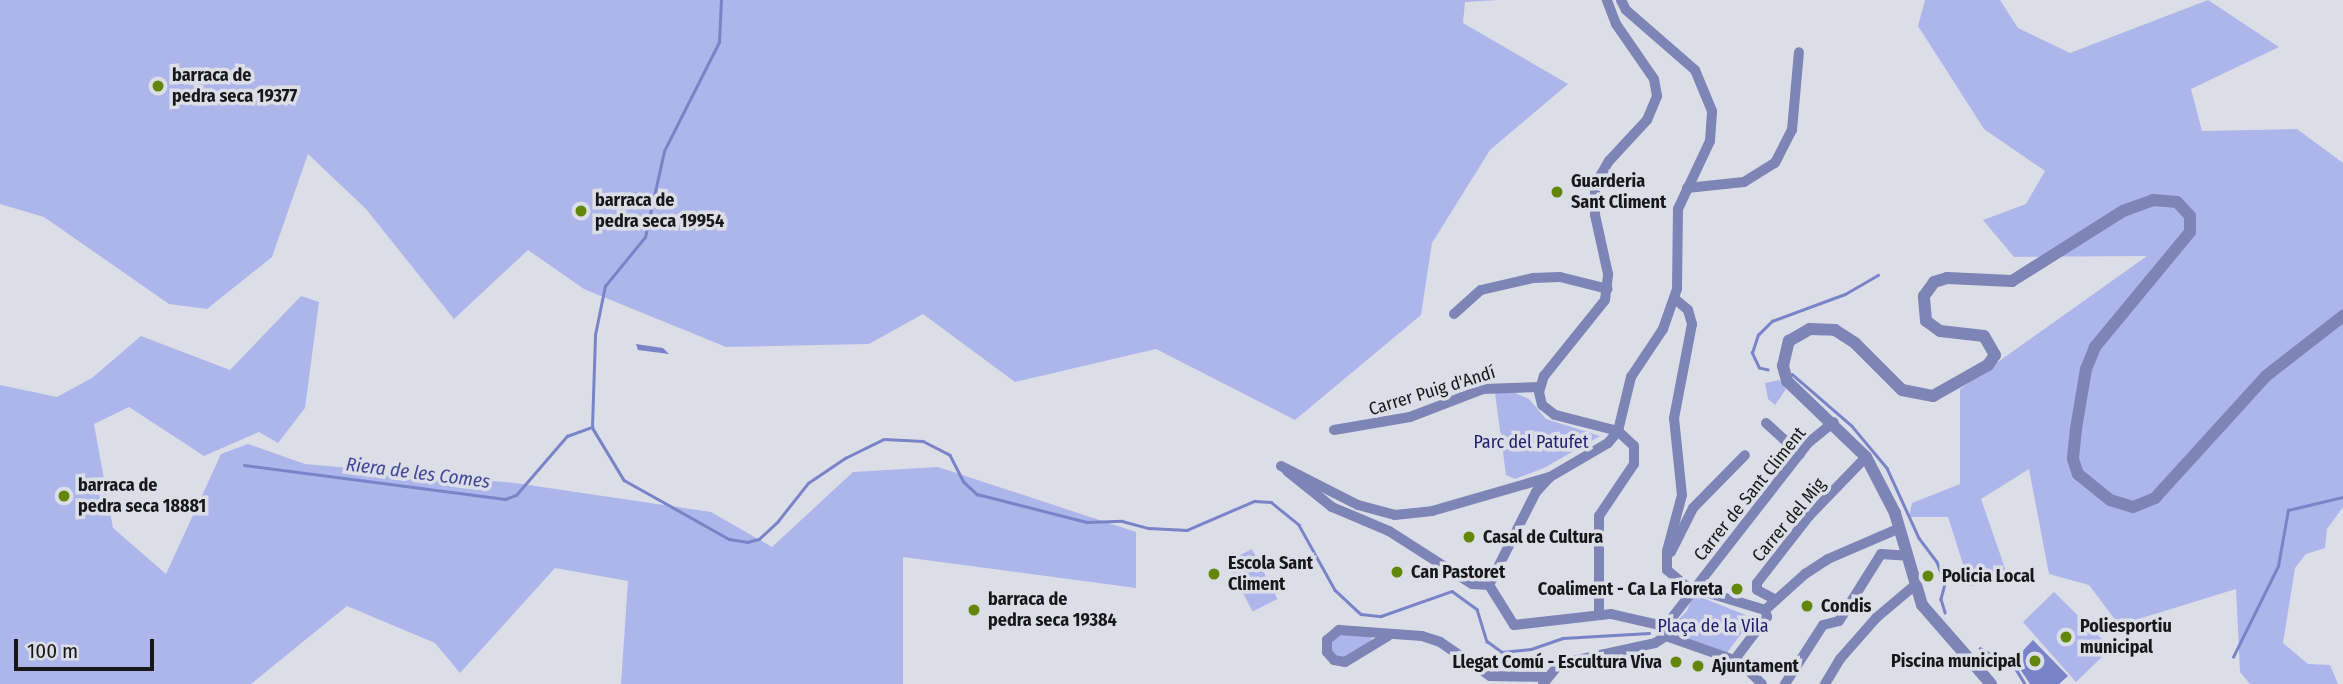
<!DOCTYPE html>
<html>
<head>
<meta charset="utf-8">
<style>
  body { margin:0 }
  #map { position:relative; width:2343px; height:684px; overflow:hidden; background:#dcdee7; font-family:"Fira Sans Condensed",sans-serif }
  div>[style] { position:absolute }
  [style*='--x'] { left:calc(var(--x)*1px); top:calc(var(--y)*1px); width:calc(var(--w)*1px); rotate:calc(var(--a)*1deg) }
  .green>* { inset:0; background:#acb6ea; transform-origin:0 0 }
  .water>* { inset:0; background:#7984c8 }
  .stream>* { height:2.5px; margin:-1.25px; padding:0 1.25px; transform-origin:1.25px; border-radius:1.25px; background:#7984c8 }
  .minor>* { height:10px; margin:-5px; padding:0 5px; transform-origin:5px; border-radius:5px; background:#7d85b6 }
  .tertiary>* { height:12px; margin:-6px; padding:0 6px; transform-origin:6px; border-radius:6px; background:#7d85b6 }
  .dots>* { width:19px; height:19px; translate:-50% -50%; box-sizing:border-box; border:4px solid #dcdee7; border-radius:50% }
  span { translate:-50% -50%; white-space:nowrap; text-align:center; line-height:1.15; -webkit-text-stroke:7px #dcdee7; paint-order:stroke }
  .poi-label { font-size:18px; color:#18181b; font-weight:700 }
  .left { translate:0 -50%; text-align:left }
  .right { translate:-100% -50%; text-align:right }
  .street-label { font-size:18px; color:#18181b }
  .park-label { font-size:18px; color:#201d6d }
  .water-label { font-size:19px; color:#40479a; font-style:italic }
  .scale { position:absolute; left:14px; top:639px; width:140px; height:32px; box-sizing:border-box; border:4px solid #18181b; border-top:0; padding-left:9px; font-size:21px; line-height:24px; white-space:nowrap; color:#18181b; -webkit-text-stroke:5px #dcdee7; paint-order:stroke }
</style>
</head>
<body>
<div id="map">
  <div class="green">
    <i style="clip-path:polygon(0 0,1499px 0,1465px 2px,1463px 23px,1568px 84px,1490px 150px,1432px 243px,1421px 315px,1295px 420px,1156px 349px,1015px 382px,923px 314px,869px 344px,726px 347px,584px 289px,528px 250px,454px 319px,366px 209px,308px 154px,272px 257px,207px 309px,169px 304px,44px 217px,0 204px)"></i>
    <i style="clip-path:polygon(1925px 0,2000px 0,2018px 28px,2070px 53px,2208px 0,2279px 47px,2191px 89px,2202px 131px,2297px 129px,2343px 163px,2343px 507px,2327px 529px,2325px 548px,2306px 554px,2295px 568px,2283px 643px,2308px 664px,2330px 665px,2338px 684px,2250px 684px,2240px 672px,2236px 589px,2119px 625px,2089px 585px,2049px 574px,2029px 469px,1981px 499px,2009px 580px,1970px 586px,1948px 517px,1909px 517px,1912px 503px,1960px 484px,1960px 389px,2147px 256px,2014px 257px,1983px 220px,2026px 204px,2045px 171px,1984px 129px,1918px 26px)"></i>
    <i style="clip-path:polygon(301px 296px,319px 302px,305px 408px,278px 443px,259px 432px,204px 456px,129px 407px,94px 424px,113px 528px,166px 574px,221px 454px,248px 444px,305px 464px,515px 483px,711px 512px,772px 547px,853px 472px,938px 467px,1136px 532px,1136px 588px,903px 557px,903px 684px,621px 684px,628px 581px,555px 568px,460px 673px,435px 643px,347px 606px,251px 684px,0 684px,0 385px,57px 397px,92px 378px,141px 336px,230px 370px)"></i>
    <i style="clip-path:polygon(1779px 380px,1786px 389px,1775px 405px,1768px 399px,1765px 383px)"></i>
    <i style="clip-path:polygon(1513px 392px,1529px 399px,1546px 419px,1600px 436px,1544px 468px,1515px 479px,1506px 475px,1495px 393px)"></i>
    <i style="left:1252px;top:549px;width:56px;height:28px;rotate:63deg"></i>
    <i style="clip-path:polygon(2054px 592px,2105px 642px,2103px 656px,2076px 682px,2023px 622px)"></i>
    <i style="clip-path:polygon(1693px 594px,1753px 618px,1726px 654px,1679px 639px,1669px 629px,1687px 611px)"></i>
    <i style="clip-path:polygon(1339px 633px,1371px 637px,1372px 640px,1349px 658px,1340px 659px,1331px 651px,1330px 642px)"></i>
  </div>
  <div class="water">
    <i style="clip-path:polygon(636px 344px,663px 348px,669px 354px,638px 350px)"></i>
    <i style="clip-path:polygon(2033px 640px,2068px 676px,2059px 684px,2030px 684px,2014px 660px)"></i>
  </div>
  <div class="stream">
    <i style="--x:1768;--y:370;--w:9;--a:-167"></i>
    <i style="--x:1759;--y:368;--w:17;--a:-115"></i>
    <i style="--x:1752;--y:353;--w:19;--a:-72"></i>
    <i style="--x:1758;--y:335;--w:20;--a:-45"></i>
    <i style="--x:1772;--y:321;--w:78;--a:-20.3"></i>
    <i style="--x:1845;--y:294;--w:38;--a:-30"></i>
    <i style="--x:1792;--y:374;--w:79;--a:40.9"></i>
    <i style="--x:1852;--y:426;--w:55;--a:50.2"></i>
    <i style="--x:1887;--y:468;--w:77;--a:65.4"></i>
    <i style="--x:1919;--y:538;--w:30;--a:53"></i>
    <i style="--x:1937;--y:562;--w:23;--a:70"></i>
    <i style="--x:1945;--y:584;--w:16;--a:105"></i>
    <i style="--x:1941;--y:599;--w:14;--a:73"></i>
    <i style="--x:592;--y:427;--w:92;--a:-88.1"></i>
    <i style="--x:595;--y:335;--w:50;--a:-78.5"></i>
    <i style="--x:605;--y:286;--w:63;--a:-50.8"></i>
    <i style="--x:645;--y:237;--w:88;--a:-77.5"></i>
    <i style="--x:664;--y:151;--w:122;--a:-63.2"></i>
    <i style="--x:719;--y:42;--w:42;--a:-87.3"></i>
    <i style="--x:244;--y:465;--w:263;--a:7.4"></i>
    <i style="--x:505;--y:499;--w:12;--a:-20"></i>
    <i style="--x:516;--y:495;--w:78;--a:-49.2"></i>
    <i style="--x:567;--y:436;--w:27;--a:-20"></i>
    <i style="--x:592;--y:427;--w:62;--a:58.9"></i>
    <i style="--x:624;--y:480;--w:120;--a:29.3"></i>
    <i style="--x:729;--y:539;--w:18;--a:9"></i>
    <i style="--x:747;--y:542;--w:12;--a:-14"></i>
    <i style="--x:759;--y:539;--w:26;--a:-43"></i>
    <i style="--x:778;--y:521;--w:48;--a:-51.7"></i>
    <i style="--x:808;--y:483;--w:45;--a:-34"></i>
    <i style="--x:845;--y:458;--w:43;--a:-26"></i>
    <i style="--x:884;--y:439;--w:39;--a:3"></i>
    <i style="--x:923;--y:441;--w:30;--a:27"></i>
    <i style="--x:950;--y:455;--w:30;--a:63"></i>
    <i style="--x:964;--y:482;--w:18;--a:43"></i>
    <i style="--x:977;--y:494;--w:114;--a:14.3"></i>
    <i style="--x:1087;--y:522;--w:35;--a:-2"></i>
    <i style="--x:1122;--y:521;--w:28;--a:15"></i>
    <i style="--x:1149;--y:528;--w:38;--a:3"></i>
    <i style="--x:1187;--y:530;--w:73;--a:-23.4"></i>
    <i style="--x:1254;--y:501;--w:17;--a:3"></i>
    <i style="--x:1271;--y:502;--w:36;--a:39"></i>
    <i style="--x:1299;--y:525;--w:74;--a:61"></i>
    <i style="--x:1335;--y:590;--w:35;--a:43"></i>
    <i style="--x:1361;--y:614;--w:20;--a:6"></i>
    <i style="--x:1381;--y:616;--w:75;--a:-19.4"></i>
    <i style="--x:1452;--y:591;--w:31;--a:36"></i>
    <i style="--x:1477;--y:609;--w:34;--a:73"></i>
    <i style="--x:1487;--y:641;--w:19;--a:36"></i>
    <i style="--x:1502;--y:652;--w:29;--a:-6"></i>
    <i style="--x:1531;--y:649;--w:34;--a:-19"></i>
    <i style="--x:1563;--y:638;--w:86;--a:-3.3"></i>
    <i style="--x:1980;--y:648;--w:42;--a:30.3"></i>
    <i style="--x:2016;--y:669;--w:17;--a:59"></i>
    <i style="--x:2233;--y:657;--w:102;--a:-63.7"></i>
    <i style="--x:2278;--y:566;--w:57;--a:-79.9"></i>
    <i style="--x:2288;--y:510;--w:57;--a:-13.3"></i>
  </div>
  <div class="minor">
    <i style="--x:1687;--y:188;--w:57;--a:-6"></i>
    <i style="--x:1744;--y:182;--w:36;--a:-32"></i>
    <i style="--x:1775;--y:163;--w:37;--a:-63"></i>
    <i style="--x:1792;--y:130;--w:78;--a:-84.9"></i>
    <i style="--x:1675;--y:299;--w:17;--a:40"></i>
    <i style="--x:1688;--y:310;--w:15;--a:74"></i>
    <i style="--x:1692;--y:324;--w:96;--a:100.8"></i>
    <i style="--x:1674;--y:418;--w:77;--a:84.1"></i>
    <i style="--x:1682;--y:495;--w:58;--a:105"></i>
    <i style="--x:1667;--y:551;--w:19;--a:90"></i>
    <i style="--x:1667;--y:570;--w:25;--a:40"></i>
    <i style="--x:1686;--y:586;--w:83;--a:16.9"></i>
    <i style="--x:1454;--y:314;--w:36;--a:-42"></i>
    <i style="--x:1481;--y:290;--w:53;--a:-13"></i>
    <i style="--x:1533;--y:278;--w:27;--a:-2"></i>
    <i style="--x:1560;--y:277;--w:49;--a:14"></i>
    <i style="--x:1766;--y:423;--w:46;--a:42.4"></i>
    <i style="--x:1334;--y:430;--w:77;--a:-9.7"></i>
    <i style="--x:1410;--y:417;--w:78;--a:-21"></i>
    <i style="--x:1483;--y:389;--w:57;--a:-2"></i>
    <i style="--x:1281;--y:466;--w:86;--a:26.9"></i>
    <i style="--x:1358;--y:505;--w:38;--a:15"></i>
    <i style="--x:1395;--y:515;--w:37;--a:-6"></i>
    <i style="--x:1432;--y:511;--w:123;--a:-16.1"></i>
    <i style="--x:1287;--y:471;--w:58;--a:38.7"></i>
    <i style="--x:1332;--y:507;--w:62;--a:22.8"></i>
    <i style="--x:1389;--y:531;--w:98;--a:32.6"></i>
    <i style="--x:1472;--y:584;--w:17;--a:3"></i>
    <i style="--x:1671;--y:552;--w:49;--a:-63.4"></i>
    <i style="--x:1693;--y:508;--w:74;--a:-45.5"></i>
    <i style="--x:1489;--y:585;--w:104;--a:-63.2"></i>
    <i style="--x:1536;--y:492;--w:21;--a:-47"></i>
    <i style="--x:1550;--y:477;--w:67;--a:-30.4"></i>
    <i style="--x:1608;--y:443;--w:16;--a:-50"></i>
    <i style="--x:1618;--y:431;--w:56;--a:-76.5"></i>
    <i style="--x:1631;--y:377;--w:58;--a:-56.3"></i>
    <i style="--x:1663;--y:329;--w:42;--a:-70.7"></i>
    <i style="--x:1677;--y:289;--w:80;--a:-89.3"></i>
    <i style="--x:1678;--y:209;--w:75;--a:-64.8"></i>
    <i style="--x:1710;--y:141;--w:30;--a:-86"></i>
    <i style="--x:1712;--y:111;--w:44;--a:-112.5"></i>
    <i style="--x:1695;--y:70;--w:91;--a:-139"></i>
    <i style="--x:1626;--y:10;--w:11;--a:-117"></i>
    <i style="--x:1489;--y:585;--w:47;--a:58"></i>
    <i style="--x:1514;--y:625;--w:98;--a:-6.5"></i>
    <i style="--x:1611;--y:614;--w:49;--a:12.9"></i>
    <i style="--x:1659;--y:625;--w:13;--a:58"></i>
    <i style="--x:1776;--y:600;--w:21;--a:-152"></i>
    <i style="--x:1757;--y:590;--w:7;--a:-90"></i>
    <i style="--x:1757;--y:583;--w:85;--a:-52.2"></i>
    <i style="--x:1809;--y:516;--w:82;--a:-46"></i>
    <i style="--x:1599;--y:614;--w:98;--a:-90"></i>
    <i style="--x:1599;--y:516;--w:63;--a:-56.1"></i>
    <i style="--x:1634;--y:464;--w:18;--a:-90"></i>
    <i style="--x:1634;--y:446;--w:22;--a:-137"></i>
    <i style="--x:1618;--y:431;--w:65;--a:-165.7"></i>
    <i style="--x:1555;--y:415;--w:16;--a:-142"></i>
    <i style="--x:1542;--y:405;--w:13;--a:-103"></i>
    <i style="--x:1539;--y:392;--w:17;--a:-73"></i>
    <i style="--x:1544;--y:376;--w:97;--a:-51.2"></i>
    <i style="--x:1605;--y:300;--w:26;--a:-83"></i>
    <i style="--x:1608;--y:274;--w:60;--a:-102.4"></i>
    <i style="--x:1595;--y:215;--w:30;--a:-90"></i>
    <i style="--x:1595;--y:185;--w:28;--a:-60"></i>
    <i style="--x:1609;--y:161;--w:56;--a:-47.2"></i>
    <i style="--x:1647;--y:120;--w:26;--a:-67"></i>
    <i style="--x:1657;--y:96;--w:17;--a:-100"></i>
    <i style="--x:1654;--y:79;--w:67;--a:-124.6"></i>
    <i style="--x:1616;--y:24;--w:26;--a:-111"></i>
    <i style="--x:1664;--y:628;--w:234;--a:-52.1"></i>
    <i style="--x:1808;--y:443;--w:33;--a:-39"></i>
    <i style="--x:1388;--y:636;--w:50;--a:148.8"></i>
    <i style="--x:1345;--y:662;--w:11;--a:-170"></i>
    <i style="--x:1334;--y:660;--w:11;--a:-131"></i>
    <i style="--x:1327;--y:652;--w:12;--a:-90"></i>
    <i style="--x:1327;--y:640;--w:16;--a:-40"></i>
    <i style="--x:1339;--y:630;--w:83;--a:4.1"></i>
    <i style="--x:1422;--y:636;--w:19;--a:18"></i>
    <i style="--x:1440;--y:642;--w:60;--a:34.2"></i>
    <i style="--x:1490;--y:676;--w:56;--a:1"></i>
    <i style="--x:1666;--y:636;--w:78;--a:19.4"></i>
    <i style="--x:1740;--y:662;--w:31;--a:45"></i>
    <i style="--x:1735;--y:659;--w:53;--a:-52.7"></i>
    <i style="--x:1767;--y:617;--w:7;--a:-106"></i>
    <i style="--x:1765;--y:610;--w:54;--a:-42"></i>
    <i style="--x:1805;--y:574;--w:27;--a:-33"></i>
    <i style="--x:1828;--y:559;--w:78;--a:-23.3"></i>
    <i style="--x:1543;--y:684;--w:26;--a:-51"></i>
    <i style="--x:1559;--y:664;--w:98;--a:-12.3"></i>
    <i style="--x:1655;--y:643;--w:13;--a:-32"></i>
    <i style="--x:1785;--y:684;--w:70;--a:-57.2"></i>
    <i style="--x:1823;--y:625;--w:16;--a:-14"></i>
    <i style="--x:1839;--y:621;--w:79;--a:-57.9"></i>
    <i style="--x:1881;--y:554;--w:26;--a:4"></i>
    <i style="--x:1825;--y:684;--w:29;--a:-59"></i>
    <i style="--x:1840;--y:659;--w:55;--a:-48.7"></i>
    <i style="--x:1876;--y:618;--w:51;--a:-40.2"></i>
  </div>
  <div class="tertiary">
    <i style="--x:1991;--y:684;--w:105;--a:-131.1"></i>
    <i style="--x:1922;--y:605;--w:96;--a:-106.4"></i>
    <i style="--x:1895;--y:513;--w:63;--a:-117.4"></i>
    <i style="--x:1866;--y:457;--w:110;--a:-136.1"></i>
    <i style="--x:1787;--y:381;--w:16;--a:-105"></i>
    <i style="--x:1783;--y:366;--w:26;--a:-77"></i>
    <i style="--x:1789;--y:341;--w:24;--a:-30"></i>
    <i style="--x:1810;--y:329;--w:25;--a:2"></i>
    <i style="--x:1835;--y:330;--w:24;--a:33"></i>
    <i style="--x:1855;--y:343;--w:66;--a:45"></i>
    <i style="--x:1902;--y:390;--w:32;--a:11"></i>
    <i style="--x:1933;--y:396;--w:63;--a:-29.4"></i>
    <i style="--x:1988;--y:365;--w:12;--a:-55"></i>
    <i style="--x:1995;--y:355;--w:22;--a:-120"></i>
    <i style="--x:1984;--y:336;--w:44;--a:-173.5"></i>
    <i style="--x:1940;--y:331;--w:17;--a:-144"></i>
    <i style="--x:1926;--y:321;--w:25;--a:-95"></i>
    <i style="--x:1924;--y:296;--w:17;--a:-54"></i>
    <i style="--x:1934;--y:282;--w:14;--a:-17"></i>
    <i style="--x:1947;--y:278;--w:65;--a:2.6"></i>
    <i style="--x:2012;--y:281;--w:131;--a:-32.2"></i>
    <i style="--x:2123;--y:211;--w:32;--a:-20"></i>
    <i style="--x:2153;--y:200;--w:24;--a:5"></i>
    <i style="--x:2177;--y:202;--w:19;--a:47"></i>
    <i style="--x:2190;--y:216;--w:16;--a:90"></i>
    <i style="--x:2190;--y:232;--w:149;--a:129.6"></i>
    <i style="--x:2095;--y:347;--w:24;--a:112"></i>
    <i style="--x:2086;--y:369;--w:61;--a:99.5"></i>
    <i style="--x:2076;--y:429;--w:30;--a:96"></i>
    <i style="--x:2073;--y:459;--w:16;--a:72"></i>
    <i style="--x:2078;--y:474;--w:41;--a:39.1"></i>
    <i style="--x:2110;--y:500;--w:24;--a:17"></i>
    <i style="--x:2133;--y:507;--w:24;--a:-22"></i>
    <i style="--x:2155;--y:498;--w:165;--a:-47.7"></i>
    <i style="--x:2266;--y:376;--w:98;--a:-37.9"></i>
  </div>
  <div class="dots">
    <i style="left:158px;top:86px;background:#638708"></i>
    <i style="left:1557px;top:192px;background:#638708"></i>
    <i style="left:581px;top:211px;background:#638708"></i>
    <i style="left:64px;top:496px;background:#638708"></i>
    <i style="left:1469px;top:537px;background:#638708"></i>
    <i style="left:1397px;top:572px;background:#638708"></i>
    <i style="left:1214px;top:574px;background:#638708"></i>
    <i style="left:1928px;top:576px;background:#638708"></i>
    <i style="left:1737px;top:589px;background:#638708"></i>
    <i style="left:1807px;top:606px;background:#638708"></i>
    <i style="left:974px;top:610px;background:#638708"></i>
    <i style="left:2066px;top:637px;background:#638708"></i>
    <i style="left:2035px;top:661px;background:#638708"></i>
    <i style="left:1676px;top:662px;background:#638708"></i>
    <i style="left:1698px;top:666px;background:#638708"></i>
  </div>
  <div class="poi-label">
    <span class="left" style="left:172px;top:86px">barraca de<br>pedra seca 19377</span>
    <span class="left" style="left:1571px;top:192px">Guarderia<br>Sant Climent</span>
    <span class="left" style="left:595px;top:211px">barraca de<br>pedra seca 19954</span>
    <span class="left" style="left:78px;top:496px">barraca de<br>pedra seca 18881</span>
    <span class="left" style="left:1483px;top:537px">Casal de Cultura</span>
    <span class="left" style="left:1228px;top:574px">Escola Sant<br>Climent</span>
    <span class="left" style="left:1411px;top:572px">Can Pastoret</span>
    <span class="left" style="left:1942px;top:576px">Policia Local</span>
    <span class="right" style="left:1723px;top:589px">Coaliment - Ca La Floreta</span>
    <span class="left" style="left:988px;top:610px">barraca de<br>pedra seca 19384</span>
    <span class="left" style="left:1821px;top:606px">Condis</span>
    <span class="left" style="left:2080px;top:637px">Poliesportiu<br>municipal</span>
    <span class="right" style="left:2021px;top:661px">Piscina municipal</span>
    <span class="right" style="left:1662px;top:662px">Llegat Comú - Escultura Viva</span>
    <span class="left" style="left:1712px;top:666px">Ajuntament</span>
  </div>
  <div class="street-label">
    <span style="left:1432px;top:391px;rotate:-17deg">Carrer Puig d'Andí</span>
    <span style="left:1750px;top:494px;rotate:-51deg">Carrer de Sant Climent</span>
    <span style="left:1789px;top:520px;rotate:-50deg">Carrer del Mig</span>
  </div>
  <div class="park-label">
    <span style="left:1531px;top:442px">Parc del Patufet</span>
    <span style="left:1713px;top:626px">Plaça de la Vila</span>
  </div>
  <div class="water-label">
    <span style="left:418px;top:473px;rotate:7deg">Riera de les Comes</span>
  </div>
  <div class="scale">100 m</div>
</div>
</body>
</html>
